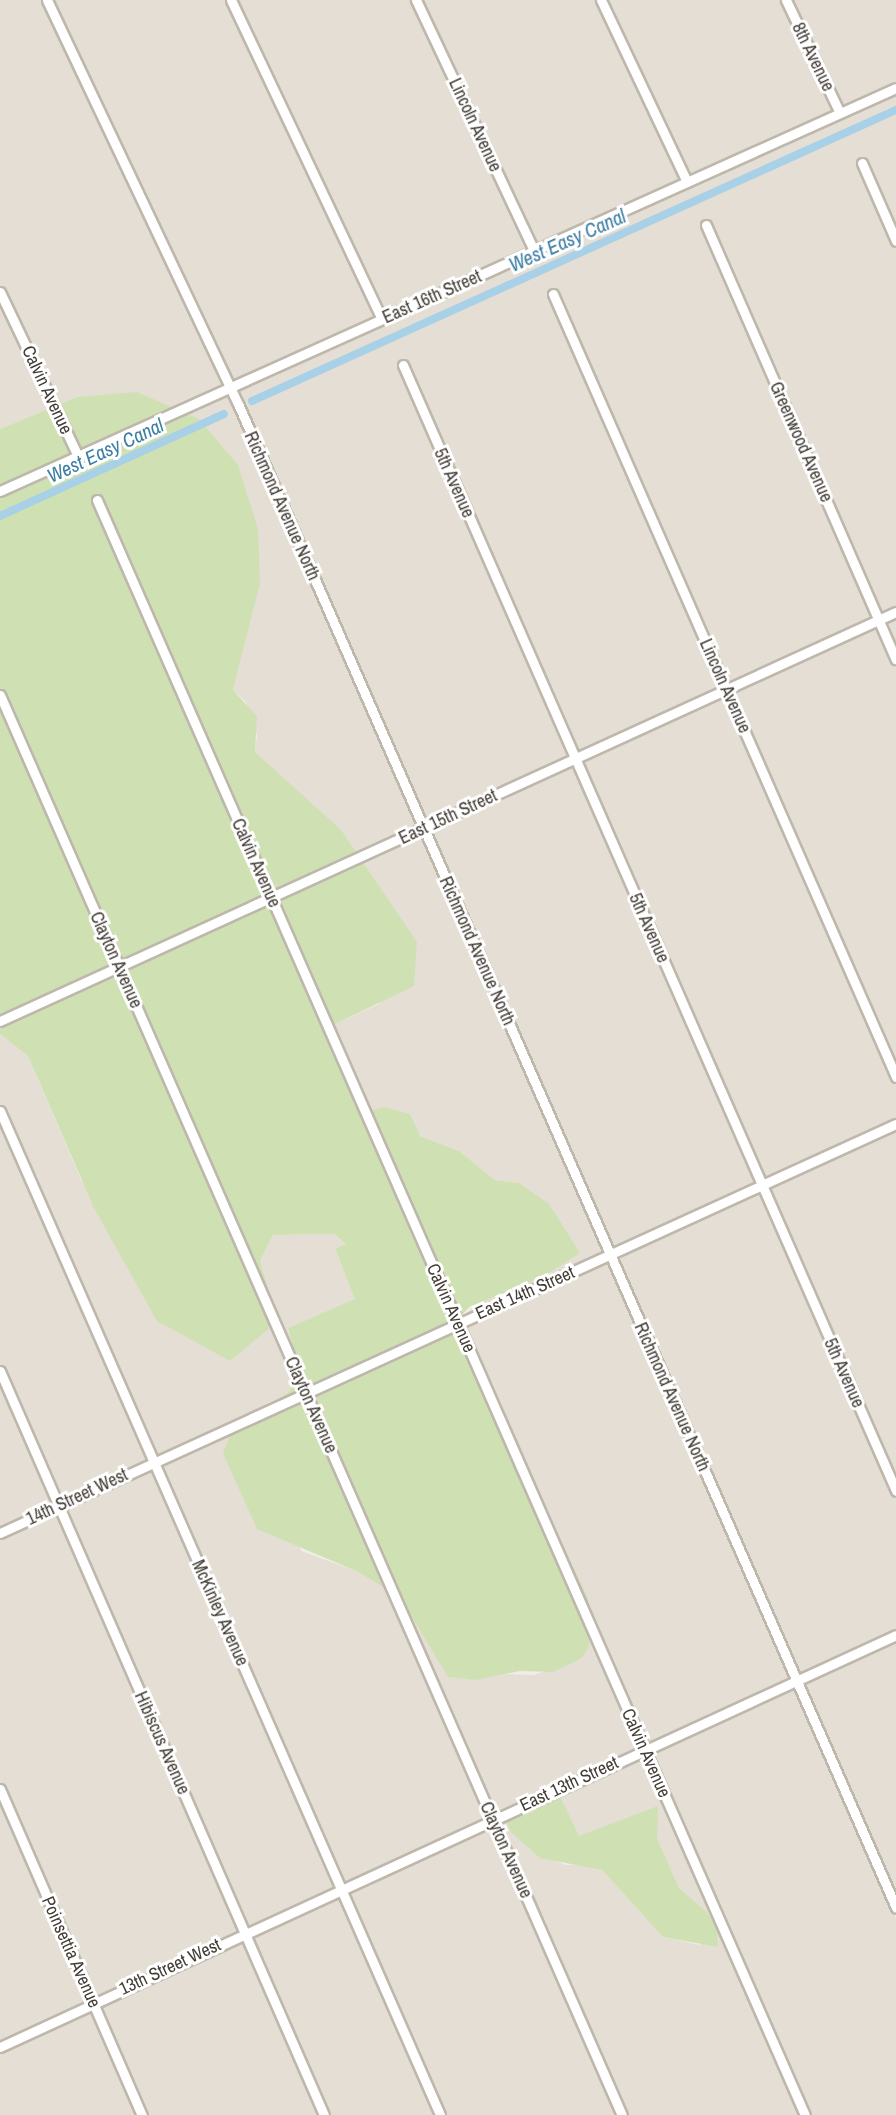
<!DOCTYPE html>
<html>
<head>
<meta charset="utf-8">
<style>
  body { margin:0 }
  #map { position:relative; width:896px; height:2115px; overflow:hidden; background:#f1ede6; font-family:"Archivo Narrow",sans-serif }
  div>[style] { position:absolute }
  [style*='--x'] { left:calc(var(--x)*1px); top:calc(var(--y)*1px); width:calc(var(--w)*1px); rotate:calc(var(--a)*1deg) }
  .residential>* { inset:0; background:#e4ded4 }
  .green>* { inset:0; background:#cfe1b3 }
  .canal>* { height:8px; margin:-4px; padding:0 4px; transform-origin:4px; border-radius:4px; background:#a8d1e8 }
  .roads { filter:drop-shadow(2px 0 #beb7ac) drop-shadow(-2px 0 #beb7ac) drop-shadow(0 2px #beb7ac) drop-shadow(0 -2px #beb7ac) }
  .minor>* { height:9px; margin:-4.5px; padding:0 4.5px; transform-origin:4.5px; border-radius:4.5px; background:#fff }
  span { translate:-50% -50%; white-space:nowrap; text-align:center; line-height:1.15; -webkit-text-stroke:6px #fff; paint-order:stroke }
  .street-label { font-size:18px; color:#433d36 }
  .water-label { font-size:20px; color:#3b7da3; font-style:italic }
</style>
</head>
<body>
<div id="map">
  <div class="residential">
    <i style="clip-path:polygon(evenodd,0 0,42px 0,232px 403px,896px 1918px,896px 2115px,0 2115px,0 1034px,28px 1056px,82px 1182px,278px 1321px,260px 1261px,273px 1235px,334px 1234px,346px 1244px,335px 1250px,356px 1299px,288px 1328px,298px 1367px,289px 1392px,261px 1407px,301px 1551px,356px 1571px,400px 1597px,423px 1633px,499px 1674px,534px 1675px,582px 1658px,590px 1626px,456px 1321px,483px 1301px,519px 1183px,495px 1180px,459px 1151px,420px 1136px,384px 1107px,371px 1112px,333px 1025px,379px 1004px,417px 942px,307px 801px,255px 752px,257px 735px,246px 702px,233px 690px,242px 651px,77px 397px,0 429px,0 0,560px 1796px,578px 1836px,657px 1838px,679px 1888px,707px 1912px,700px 1945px,663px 1937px,602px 1870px,592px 1864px,565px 1865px,529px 1849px,527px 1843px,560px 1796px)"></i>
    <i style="clip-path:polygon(51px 0,896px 0,896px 1898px,240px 399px)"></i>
  </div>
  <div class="green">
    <i style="clip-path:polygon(137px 392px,199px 419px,238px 465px,258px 529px,260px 583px,233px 690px,257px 716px,255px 752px,341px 830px,417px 942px,414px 986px,333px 1025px,370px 1111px,384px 1107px,410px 1114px,420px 1136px,459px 1151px,495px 1180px,519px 1183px,549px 1204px,580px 1253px,541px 1278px,469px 1307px,456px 1322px,588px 1598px,589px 1646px,582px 1658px,553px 1672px,520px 1671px,475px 1680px,448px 1677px,400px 1597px,356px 1571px,257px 1529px,223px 1453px,235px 1423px,289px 1392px,298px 1367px,288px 1328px,355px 1299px,335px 1249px,346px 1244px,334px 1234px,273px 1235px,260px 1261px,278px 1321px,230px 1361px,157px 1321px,94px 1208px,28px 1056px,0 1034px,0 429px,77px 397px)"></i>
    <i style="clip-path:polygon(560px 1796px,579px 1836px,658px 1806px,657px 1838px,679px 1888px,707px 1912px,717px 1929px,718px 1947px,663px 1937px,602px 1870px,540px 1858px,512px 1833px,505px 1820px)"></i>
  </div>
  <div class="canal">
    <i style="--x:252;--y:401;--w:707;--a:-24.32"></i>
    <i style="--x:0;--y:516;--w:246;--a:-24.5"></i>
  </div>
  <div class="roads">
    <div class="minor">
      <i style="--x:47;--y:0;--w:449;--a:64.7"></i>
      <i style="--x:239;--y:406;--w:1639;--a:66.37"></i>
      <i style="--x:231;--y:0;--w:353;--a:64.7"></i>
      <i style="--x:416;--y:0;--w:277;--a:64.8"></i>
      <i style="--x:601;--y:0;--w:201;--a:64.7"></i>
      <i style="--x:786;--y:0;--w:125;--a:64.5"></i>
      <i style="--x:862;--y:163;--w:85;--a:66.4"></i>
      <i style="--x:706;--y:225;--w:474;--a:66.4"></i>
      <i style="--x:0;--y:292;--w:182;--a:64.6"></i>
      <i style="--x:553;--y:294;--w:855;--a:66.34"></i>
      <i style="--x:403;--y:365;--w:1229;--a:66.35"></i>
      <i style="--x:0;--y:491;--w:982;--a:-24.22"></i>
      <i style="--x:97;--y:500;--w:1763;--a:66.33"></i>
      <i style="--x:0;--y:695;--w:1550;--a:66.35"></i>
      <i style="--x:0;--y:1021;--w:985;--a:-24.54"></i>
      <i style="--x:0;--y:1111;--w:1096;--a:66.33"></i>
      <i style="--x:0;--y:1371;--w:811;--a:66.47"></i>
      <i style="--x:0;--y:1533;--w:985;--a:-24.54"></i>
      <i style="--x:0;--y:1789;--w:356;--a:66.5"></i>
      <i style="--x:0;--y:2047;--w:986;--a:-24.69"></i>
    </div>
  </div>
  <div class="street-label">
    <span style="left:813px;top:57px;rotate:64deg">8th Avenue</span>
    <span style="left:475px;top:125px;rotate:65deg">Lincoln Avenue</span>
    <span style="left:432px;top:297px;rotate:-24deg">East 16th Street</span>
    <span style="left:47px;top:390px;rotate:65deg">Calvin Avenue</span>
    <span style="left:801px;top:442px;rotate:66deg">Greenwood Avenue</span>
    <span style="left:454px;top:483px;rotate:66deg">5th Avenue</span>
    <span style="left:282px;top:506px;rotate:66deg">Richmond Avenue North</span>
    <span style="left:725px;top:686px;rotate:66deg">Lincoln Avenue</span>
    <span style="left:448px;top:817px;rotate:-25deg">East 15th Street</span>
    <span style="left:256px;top:863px;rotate:66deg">Calvin Avenue</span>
    <span style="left:649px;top:928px;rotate:66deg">5th Avenue</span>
    <span style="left:477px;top:951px;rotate:66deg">Richmond Avenue North</span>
    <span style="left:116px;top:960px;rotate:66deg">Clayton Avenue</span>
    <span style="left:525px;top:1293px;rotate:-24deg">East 14th Street</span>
    <span style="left:451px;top:1308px;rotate:66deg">Calvin Avenue</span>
    <span style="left:844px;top:1373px;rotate:66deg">5th Avenue</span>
    <span style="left:672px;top:1397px;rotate:66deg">Richmond Avenue North</span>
    <span style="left:311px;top:1405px;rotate:66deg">Clayton Avenue</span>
    <span style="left:77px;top:1497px;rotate:-25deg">14th Street West</span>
    <span style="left:220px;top:1613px;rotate:66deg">McKinley Avenue</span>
    <span style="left:162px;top:1743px;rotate:66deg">Hibiscus Avenue</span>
    <span style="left:646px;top:1753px;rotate:66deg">Calvin Avenue</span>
    <span style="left:569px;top:1784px;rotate:-25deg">East 13th Street</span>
    <span style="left:506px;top:1850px;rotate:66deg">Clayton Avenue</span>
    <span style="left:71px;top:1952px;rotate:66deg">Poinsettia Avenue</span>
    <span style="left:170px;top:1967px;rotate:-25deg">13th Street West</span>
  </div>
  <div class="water-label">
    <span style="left:567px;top:240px;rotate:-24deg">West Easy Canal</span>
    <span style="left:105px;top:450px;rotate:-25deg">West Easy Canal</span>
  </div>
</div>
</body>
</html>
